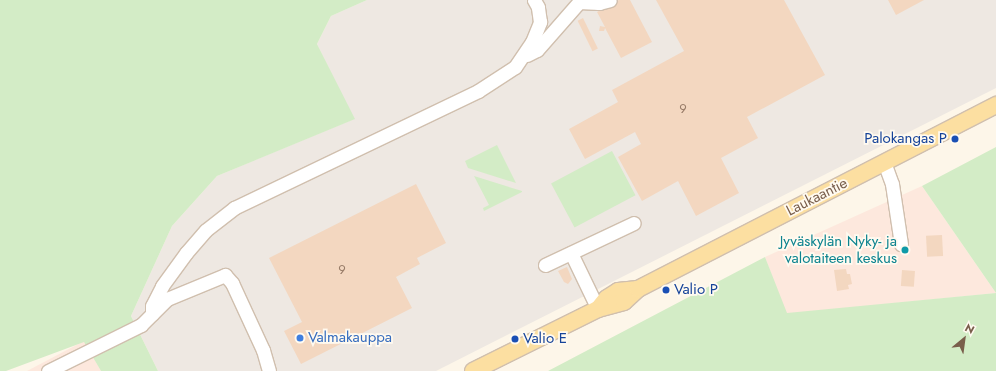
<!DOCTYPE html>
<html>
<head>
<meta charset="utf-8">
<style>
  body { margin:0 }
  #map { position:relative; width:996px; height:371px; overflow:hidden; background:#fdf6e9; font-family:Jost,sans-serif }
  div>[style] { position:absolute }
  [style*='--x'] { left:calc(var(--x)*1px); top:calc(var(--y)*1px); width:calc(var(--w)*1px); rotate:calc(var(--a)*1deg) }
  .commercial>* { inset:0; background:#fde8dd }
  .industrial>* { inset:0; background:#eee8e2 }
  .green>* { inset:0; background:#d3ecc6; transform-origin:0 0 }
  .building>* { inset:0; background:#f3d7c0; transform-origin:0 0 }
  .roads { filter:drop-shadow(1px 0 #d0bfae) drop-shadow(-1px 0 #d0bfae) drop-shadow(0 1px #d0bfae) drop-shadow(0 -1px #d0bfae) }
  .minor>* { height:13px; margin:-6.5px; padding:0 6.5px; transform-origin:6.5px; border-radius:6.5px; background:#fff }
  .major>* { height:16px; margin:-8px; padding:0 8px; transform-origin:8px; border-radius:8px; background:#fcdfa1 }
  .dots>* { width:11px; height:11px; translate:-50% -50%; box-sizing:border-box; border:2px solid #fffaf0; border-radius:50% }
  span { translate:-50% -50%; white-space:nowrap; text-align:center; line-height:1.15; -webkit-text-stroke:3.5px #fffaf0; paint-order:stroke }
  .number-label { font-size:13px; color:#987c68 }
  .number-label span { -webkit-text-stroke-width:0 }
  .transit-label { font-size:15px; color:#164399 }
  .right { translate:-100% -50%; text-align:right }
  .left { translate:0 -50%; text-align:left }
  .street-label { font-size:15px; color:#795e4b }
  .culture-label { font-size:15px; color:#0d838f }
  .shop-label { font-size:15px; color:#366cbe }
  .north { position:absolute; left:944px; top:319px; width:40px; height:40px; -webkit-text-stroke:3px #fffaf0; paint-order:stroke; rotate:29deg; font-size:11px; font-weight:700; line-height:16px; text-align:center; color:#795e4b }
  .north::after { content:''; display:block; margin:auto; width:14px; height:18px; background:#795e4b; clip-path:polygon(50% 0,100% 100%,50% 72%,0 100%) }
</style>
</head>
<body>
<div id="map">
  <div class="commercial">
    <i style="clip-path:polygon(922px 186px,996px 293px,786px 314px,765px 257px)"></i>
    <i style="clip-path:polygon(84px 341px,101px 371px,27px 371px)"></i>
  </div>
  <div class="industrial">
    <i style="clip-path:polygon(367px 0,996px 0,996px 88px,436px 371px,158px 371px,131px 316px,172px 226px,217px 176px,354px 119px,317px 44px,331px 16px)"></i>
  </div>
  <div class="green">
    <i style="clip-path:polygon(0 0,367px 0,331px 16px,317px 44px,355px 119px,217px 176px,172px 226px,131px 316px,158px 371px,101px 371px,84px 342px,6px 371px,0 371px)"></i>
    <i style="clip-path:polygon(497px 145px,516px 183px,468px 168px,465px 161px)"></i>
    <i style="clip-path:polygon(996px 147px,996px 371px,548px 371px,765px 257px,787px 313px,996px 293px,922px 186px)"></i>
    <i style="left:612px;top:151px;width:50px;height:69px;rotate:62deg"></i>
    <i style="clip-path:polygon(474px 176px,522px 191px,522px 192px,484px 211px,483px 208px,489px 205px)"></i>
  </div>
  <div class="building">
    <i style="clip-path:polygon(619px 0,630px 0,652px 42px,621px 58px,605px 28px,604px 31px,599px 31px,600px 26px,605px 27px,597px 12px)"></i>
    <i style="clip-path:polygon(656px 0,784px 0,825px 75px,747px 117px,758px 138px,721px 158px,739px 193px,696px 216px,678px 181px,642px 201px,618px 157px,641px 144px,635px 132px,585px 159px,569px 129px,618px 102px,612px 90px,684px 51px)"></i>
    <i style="clip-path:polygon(888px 0,924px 0,896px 15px)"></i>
    <i style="left:583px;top:18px;width:34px;height:6px;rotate:64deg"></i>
    <i style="clip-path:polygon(416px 184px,446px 243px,417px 258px,420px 264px,396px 277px,412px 308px,301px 364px,284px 331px,302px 322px,269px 258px)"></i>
    <i style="left:942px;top:235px;width:21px;height:16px;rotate:87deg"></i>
    <i style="clip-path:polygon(567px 267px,572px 279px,568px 284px,564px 282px,558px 271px)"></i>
    <i style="clip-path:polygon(846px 269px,847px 274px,850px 274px,852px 284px,848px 285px,849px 289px,837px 291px,834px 270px)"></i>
    <i style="left:902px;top:270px;width:13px;height:16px;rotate:4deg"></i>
  </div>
  <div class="roads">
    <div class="minor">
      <i style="--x:527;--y:55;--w:11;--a:-27"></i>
      <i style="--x:537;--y:50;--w:64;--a:-48.8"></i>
      <i style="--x:579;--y:2;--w:20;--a:3"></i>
      <i style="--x:599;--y:3;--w:11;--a:-15"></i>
      <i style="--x:884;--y:162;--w:23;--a:70"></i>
      <i style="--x:892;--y:184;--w:61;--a:81.5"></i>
      <i style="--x:571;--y:253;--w:62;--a:64.3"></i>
      <i style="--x:545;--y:265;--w:98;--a:-25.3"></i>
      <i style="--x:152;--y:314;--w:8;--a:-90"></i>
      <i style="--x:152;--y:306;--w:22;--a:-63"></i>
      <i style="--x:162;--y:286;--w:41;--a:-54"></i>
      <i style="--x:186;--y:253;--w:30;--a:-49"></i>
      <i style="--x:206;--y:230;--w:36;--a:-38"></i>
      <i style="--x:234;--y:208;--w:271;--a:-25.6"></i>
      <i style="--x:478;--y:91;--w:44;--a:-33"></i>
      <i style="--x:515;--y:67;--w:30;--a:-56"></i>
      <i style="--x:532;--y:42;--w:22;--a:-68"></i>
      <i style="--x:540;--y:22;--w:15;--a:-98"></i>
      <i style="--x:538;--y:7;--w:8;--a:-120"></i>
      <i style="--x:48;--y:371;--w:104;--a:-26.3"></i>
      <i style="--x:141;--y:325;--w:37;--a:-45"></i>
      <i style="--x:167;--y:299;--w:63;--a:-22.5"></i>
      <i style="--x:225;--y:275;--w:11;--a:49"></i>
      <i style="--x:232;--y:283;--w:74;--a:65.2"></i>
      <i style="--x:263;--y:350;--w:22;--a:74"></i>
    </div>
    <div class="major">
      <i style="--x:598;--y:309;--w:14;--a:-51"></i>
      <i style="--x:607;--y:298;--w:13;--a:-32"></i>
      <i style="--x:618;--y:291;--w:20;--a:-6"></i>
      <i style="--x:473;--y:371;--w:140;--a:-26.4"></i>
      <i style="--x:598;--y:309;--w:27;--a:-15"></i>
      <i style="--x:624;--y:302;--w:19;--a:-43"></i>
      <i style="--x:638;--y:289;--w:403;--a:-27.2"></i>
    </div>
  </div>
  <div class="dots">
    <i style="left:955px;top:139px;background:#1a4fb4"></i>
    <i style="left:905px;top:250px;background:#0f9aa8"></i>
    <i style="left:666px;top:290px;background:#1a4fb4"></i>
    <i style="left:300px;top:338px;background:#3f7fe0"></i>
    <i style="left:515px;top:339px;background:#1a4fb4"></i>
  </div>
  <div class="number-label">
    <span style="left:683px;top:109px">9</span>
    <span style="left:342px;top:270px">9</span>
  </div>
  <div class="transit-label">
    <span class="right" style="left:947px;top:139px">Palokangas P</span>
    <span class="left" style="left:674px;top:290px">Valio P</span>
    <span class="left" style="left:523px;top:339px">Valio E</span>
  </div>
  <div class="street-label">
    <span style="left:817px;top:197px;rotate:-27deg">Laukaantie</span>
  </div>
  <div class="culture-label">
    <span class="right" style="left:897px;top:250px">Jyväskylän Nyky- ja<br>valotaiteen keskus</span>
  </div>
  <div class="shop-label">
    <span class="left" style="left:308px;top:338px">Valmakauppa</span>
  </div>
  <div class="north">N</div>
</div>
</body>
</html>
